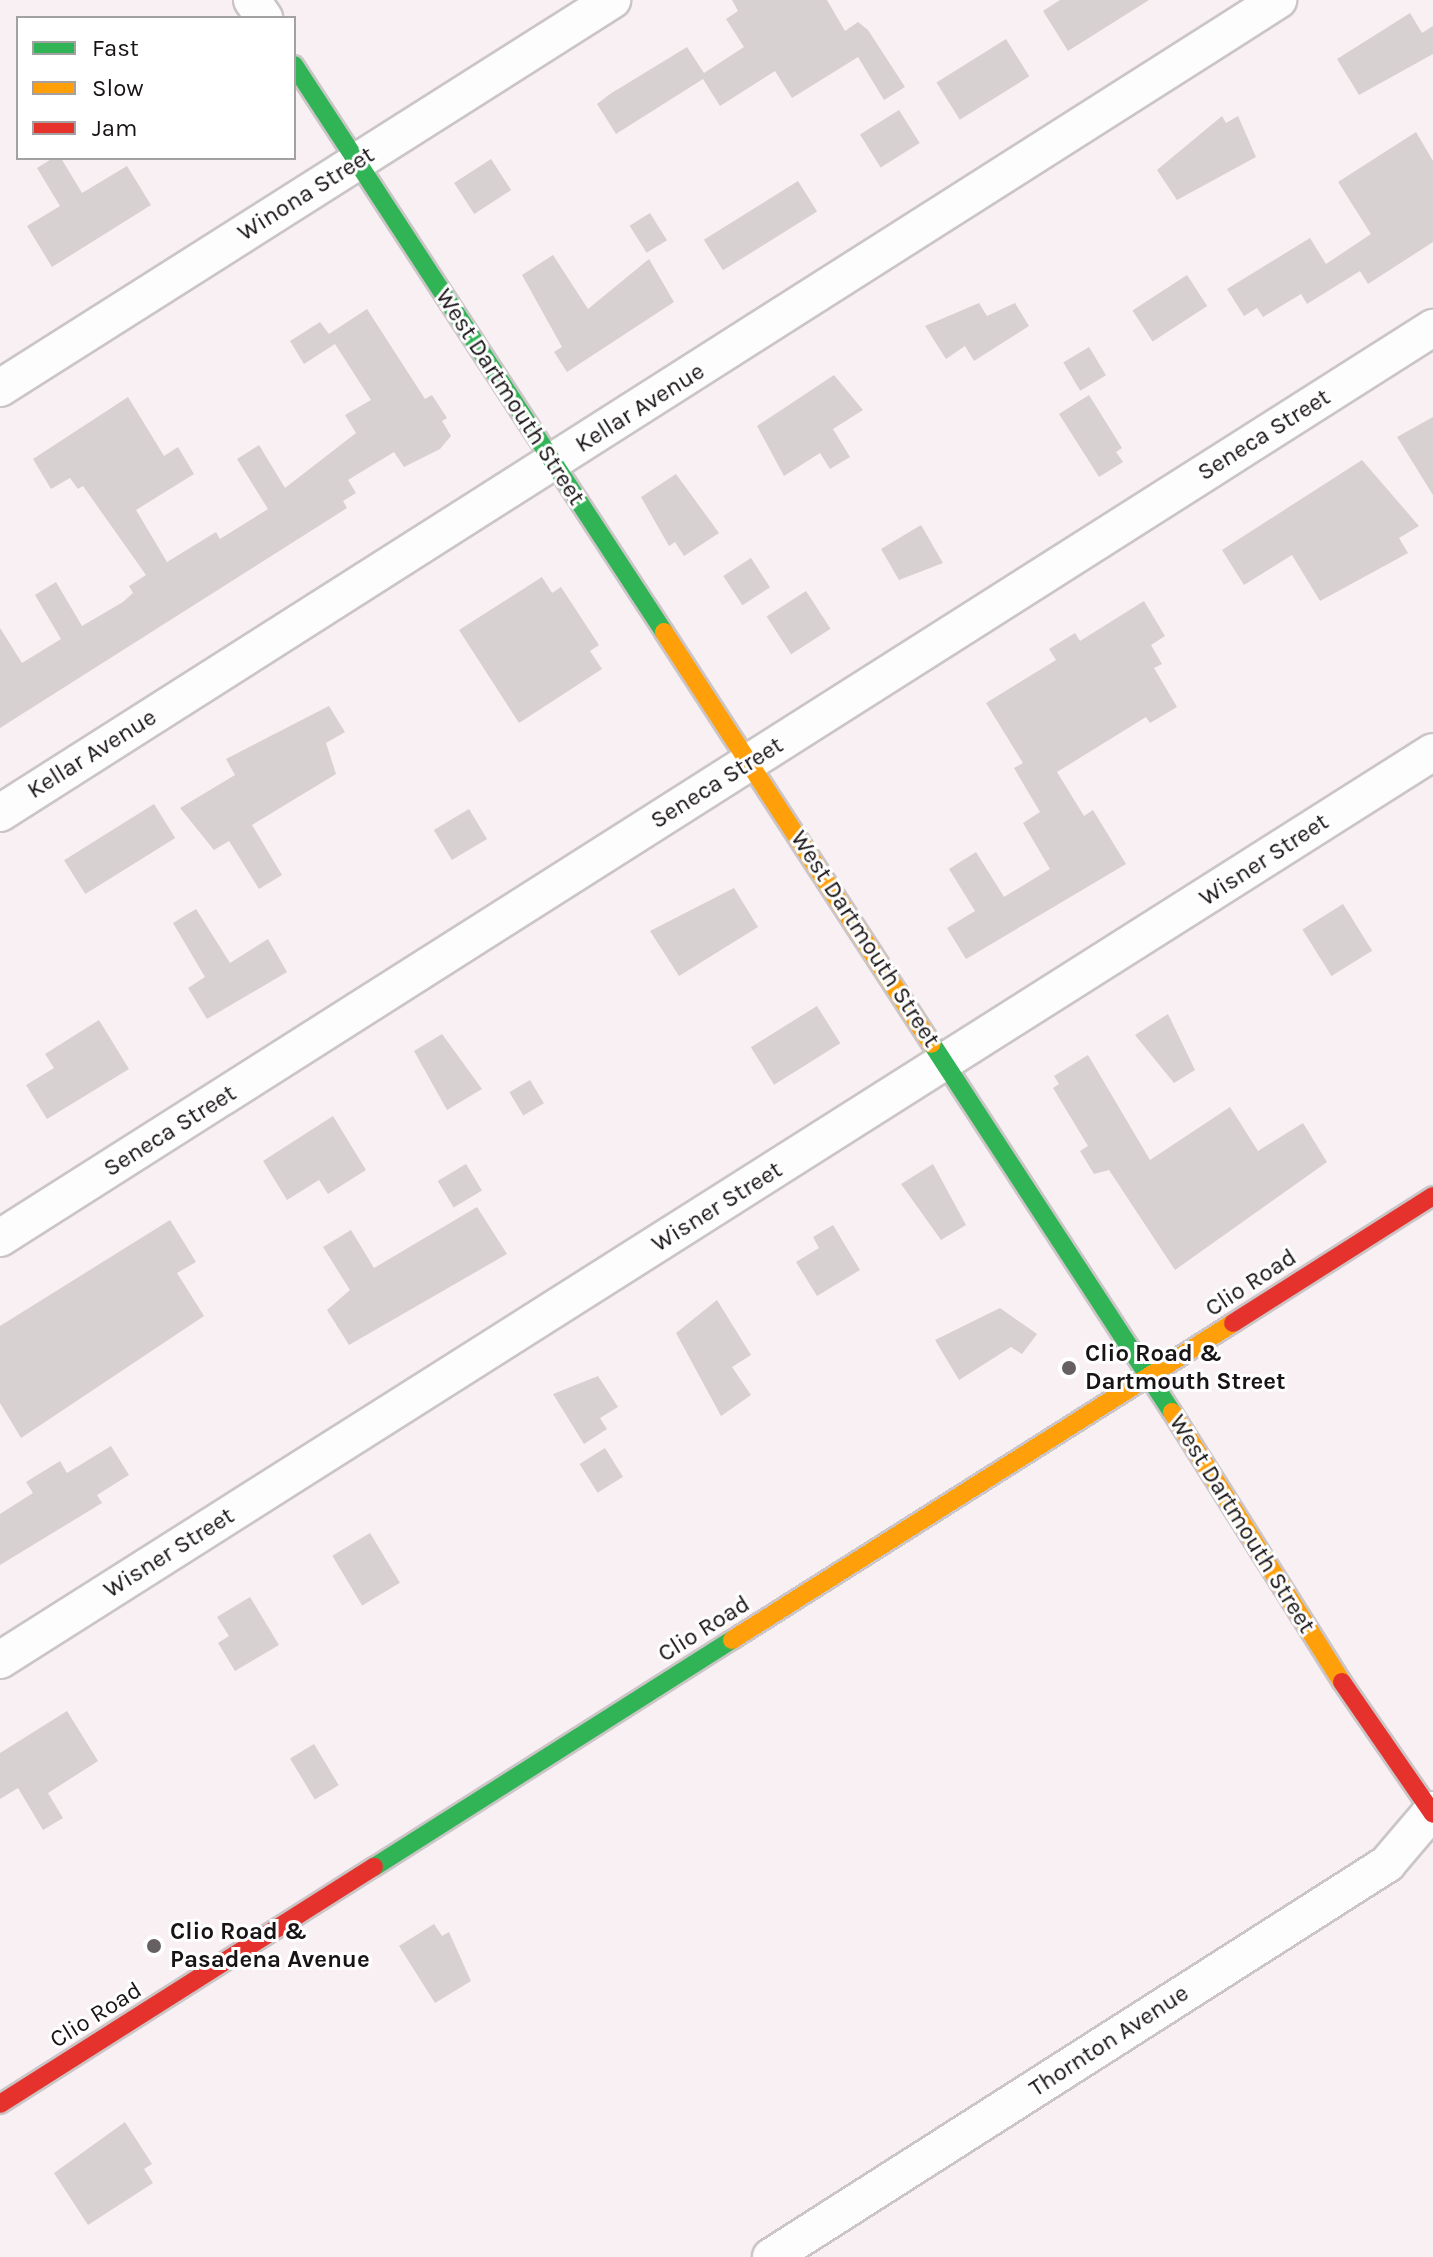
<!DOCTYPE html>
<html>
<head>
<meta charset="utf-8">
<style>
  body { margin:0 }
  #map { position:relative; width:1433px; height:2257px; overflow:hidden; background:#f8f0f2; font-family:Karla,sans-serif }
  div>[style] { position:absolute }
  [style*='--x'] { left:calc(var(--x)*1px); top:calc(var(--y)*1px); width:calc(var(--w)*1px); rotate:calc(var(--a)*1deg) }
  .building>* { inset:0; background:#d7d1d2; transform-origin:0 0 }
  .roads { filter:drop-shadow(2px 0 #cbc5c7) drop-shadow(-2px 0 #cbc5c7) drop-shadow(0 2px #cbc5c7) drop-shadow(0 -2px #cbc5c7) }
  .street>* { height:36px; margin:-18px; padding:0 18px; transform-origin:18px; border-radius:18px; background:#fefdfd }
  .fast>* { height:18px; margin:-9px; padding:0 9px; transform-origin:9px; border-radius:9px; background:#30b455 }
  .slow>* { height:18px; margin:-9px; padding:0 9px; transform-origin:9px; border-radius:9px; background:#ff9f0a }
  .jam>* { height:18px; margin:-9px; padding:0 9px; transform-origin:9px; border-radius:9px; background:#e5322d }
  .dots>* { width:22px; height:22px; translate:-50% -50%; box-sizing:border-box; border:4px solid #fff; border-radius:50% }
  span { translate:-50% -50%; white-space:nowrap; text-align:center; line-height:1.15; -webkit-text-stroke:6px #fff; paint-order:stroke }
  .street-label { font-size:24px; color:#181314 }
  .poi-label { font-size:24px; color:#181314; font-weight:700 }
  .left { translate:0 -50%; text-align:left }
  .legend { position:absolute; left:16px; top:16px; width:280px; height:144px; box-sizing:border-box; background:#fff; border:2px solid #a3a1a1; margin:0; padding:10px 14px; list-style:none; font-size:24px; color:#181314 }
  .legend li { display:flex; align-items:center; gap:16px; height:40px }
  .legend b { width:40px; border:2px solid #a3a1a1 }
</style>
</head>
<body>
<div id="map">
  <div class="building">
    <i style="clip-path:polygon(732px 0,827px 0,845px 31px,858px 22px,868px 30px,905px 87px,884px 100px,858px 57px,792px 98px,775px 71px,720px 106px,703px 79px,616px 134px,597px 104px,610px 94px,687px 47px,704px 73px,744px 47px,726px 19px,738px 11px)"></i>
    <i style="clip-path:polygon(1060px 0,1149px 0,1068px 51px,1043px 11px)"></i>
    <i style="clip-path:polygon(1410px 13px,1422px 33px,1433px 26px,1433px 54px,1359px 95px,1337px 59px)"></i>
    <i style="left:1006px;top:39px;width:44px;height:82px;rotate:58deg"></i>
    <i style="left:899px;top:110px;width:39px;height:46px;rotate:58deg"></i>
    <i style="clip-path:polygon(1222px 116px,1226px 123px,1238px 116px,1256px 157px,1177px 200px,1157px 170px)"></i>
    <i style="clip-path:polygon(1416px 132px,1433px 161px,1433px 242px,1368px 284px,1360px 271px,1307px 304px,1301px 294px,1263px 317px,1257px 308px,1244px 316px,1227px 289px,1310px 238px,1326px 264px,1371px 234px,1338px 182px)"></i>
    <i style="clip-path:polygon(53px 158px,61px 158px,82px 193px,127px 166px,151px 205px,52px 267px,27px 226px,60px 206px,37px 168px)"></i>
    <i style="left:491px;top:159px;width:37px;height:44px;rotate:57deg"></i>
    <i style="left:798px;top:181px;width:36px;height:111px;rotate:58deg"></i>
    <i style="left:650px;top:213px;width:32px;height:24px;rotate:58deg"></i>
    <i style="clip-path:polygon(553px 255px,588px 309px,649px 259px,674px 302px,567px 372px,554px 352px,562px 347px,522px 275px)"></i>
    <i style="left:1187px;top:275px;width:37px;height:65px;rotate:57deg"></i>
    <i style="clip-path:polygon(979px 303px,987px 316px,1015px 303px,1029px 326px,974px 361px,965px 346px,946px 359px,925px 326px)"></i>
    <i style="clip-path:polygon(367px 309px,425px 399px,432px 395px,447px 418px,442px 421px,451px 436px,440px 449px,404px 467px,394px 452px,348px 480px,356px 493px,343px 501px,347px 508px,0 728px,0 628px,22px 663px,61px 639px,35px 595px,56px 582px,82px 626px,123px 602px,133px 593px,129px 586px,146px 575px,83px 486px,78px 489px,70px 478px,51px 489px,33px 459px,128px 397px,164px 456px,178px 447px,194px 474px,136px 510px,167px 562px,216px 532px,220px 539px,268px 509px,237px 459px,259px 445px,285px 488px,356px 433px,345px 415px,371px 400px,335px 344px,304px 364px,290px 341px,320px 322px,329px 334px)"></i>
    <i style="left:1089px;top:347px;width:33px;height:30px;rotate:59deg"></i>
    <i style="clip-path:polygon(834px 375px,863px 410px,833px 429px,850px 457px,830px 469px,820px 453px,784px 476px,757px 426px)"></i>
    <i style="clip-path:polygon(1089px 395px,1122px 448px,1116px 452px,1123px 462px,1099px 477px,1059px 414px)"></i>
    <i style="clip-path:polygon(1433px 417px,1433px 495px,1397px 437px)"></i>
    <i style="clip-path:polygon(1362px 460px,1419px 526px,1399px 538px,1408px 553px,1320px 601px,1292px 555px,1244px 585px,1222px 550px)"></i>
    <i style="clip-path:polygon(676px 474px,719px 533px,684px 556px,675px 542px,669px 546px,641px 497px)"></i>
    <i style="clip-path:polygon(921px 525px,943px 563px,899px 580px,881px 549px)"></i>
    <i style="left:751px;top:558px;width:35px;height:33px;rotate:57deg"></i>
    <i style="clip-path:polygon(542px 577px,552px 593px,561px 587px,599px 645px,590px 651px,602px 669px,519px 723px,459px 630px)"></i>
    <i style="left:806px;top:591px;width:45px;height:47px;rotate:57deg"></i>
    <i style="clip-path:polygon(1144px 601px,1165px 636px,1151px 645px,1162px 664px,1154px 668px,1177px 707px,1150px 723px,1146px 717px,1057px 772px,1084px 816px,1093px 810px,1126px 864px,966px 959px,947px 928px,975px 911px,949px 869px,976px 852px,1004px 897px,1050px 869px,1023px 823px,1040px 812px,1014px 768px,1023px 763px,986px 703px,1056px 660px,1049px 649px,1075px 633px,1080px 641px)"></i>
    <i style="clip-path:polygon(329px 706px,345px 732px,326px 743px,336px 774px,252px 825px,282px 875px,259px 889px,229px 841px,214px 850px,180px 808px,235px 775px,226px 759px)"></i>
    <i style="left:154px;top:804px;width:40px;height:106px;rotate:58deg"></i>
    <i style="left:469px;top:809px;width:35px;height:41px;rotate:59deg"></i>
    <i style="clip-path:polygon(734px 888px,758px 927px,679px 976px,650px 931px)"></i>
    <i style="left:1343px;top:904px;width:55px;height:48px;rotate:58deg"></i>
    <i style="clip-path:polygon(196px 909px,230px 963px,268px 939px,287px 972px,207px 1019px,188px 988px,205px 977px,173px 923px)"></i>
    <i style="left:817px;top:1006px;width:44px;height:78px;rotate:58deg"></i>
    <i style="clip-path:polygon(1168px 1014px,1195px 1070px,1174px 1083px,1135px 1035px)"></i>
    <i style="clip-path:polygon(99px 1020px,129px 1069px,47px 1119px,26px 1085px,54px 1068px,45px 1054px)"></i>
    <i style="clip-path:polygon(442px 1034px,482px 1089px,447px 1110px,414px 1051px)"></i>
    <i style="clip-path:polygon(1088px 1055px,1150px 1160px,1230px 1107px,1258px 1151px,1303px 1123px,1327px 1162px,1175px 1270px,1109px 1170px,1094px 1174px,1080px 1151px,1088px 1146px,1053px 1088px,1059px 1084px,1054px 1076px)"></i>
    <i style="left:530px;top:1080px;width:27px;height:24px;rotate:59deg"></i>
    <i style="clip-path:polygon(333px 1116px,366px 1170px,328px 1194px,319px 1180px,287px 1200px,263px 1161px)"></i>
    <i style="left:466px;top:1164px;width:31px;height:33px;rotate:59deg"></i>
    <i style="clip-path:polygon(933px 1164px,966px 1225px,941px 1240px,901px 1184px)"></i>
    <i style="clip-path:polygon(477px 1207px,507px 1254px,349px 1345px,327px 1310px,350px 1290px,323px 1247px,351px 1230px,374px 1268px)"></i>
    <i style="clip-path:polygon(170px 1220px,196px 1262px,177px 1273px,204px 1316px,21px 1438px,0 1403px,0 1326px)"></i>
    <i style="clip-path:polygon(833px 1225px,860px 1270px,817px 1296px,796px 1262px,819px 1248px,813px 1237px)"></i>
    <i style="clip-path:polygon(717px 1300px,751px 1355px,732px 1367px,751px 1395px,721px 1416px,676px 1333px)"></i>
    <i style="clip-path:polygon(1000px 1308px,1037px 1334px,1022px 1354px,1011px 1347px,959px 1380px,935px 1340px)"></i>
    <i style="clip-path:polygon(598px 1376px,618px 1407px,600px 1418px,607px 1429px,584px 1444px,553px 1394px)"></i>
    <i style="clip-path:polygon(111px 1446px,129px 1475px,97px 1495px,102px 1503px,0 1565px,0 1514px,33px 1493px,26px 1482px,60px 1461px,67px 1473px)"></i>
    <i style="left:605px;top:1448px;width:34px;height:30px;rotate:58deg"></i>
    <i style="left:370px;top:1533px;width:58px;height:44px;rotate:59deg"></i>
    <i style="clip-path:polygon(250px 1597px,279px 1645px,235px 1671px,218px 1643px,229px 1636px,217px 1617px)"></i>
    <i style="clip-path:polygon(67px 1711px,98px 1761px,48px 1793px,63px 1818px,43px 1830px,18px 1788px,0 1799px,0 1753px)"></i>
    <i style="left:314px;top:1744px;width:48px;height:28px;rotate:59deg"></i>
    <i style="clip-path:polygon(434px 1924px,442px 1936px,449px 1932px,471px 1981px,435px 2003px,399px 1946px)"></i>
    <i style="clip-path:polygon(125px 2122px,152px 2164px,144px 2169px,153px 2183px,88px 2225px,54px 2173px)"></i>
  </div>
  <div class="roads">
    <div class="street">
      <i style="--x:252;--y:0;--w:22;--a:56"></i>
      <i style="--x:0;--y:388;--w:725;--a:-32.37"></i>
      <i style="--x:0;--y:813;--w:1515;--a:-32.46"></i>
      <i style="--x:0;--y:1238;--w:1698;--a:-32.42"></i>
      <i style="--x:0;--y:1660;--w:1696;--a:-32.36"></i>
      <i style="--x:771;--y:2257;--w:731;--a:-32.54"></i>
      <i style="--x:1387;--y:1864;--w:71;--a:-49.6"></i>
    </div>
    <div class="fast">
      <i style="--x:294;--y:65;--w:677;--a:56.87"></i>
      <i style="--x:932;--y:1044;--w:439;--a:56.9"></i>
      <i style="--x:374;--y:1867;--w:424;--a:-32.4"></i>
    </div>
    <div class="slow">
      <i style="--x:664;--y:632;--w:491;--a:57"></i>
      <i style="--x:1172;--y:1412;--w:319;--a:57.8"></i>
      <i style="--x:732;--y:1640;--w:593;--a:-32.32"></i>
    </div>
    <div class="jam">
      <i style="--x:1233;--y:1323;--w:237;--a:-32.4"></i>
      <i style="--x:1342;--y:1682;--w:160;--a:55.4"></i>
      <i style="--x:0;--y:2104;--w:443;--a:-32.4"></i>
    </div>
  </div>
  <div class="dots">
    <i style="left:1069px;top:1368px;background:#666062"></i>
    <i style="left:154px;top:1946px;background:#666062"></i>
  </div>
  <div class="street-label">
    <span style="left:306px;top:194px;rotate:-32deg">Winona Street</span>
    <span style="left:510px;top:397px;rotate:57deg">West Dartmouth Street</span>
    <span style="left:640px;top:408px;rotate:-32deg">Kellar Avenue</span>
    <span style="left:1264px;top:435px;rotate:-32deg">Seneca Street</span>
    <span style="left:92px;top:754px;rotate:-32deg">Kellar Avenue</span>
    <span style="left:717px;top:783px;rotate:-32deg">Seneca Street</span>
    <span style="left:1264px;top:860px;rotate:-33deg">Wisner Street</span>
    <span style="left:865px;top:939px;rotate:57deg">West Dartmouth Street</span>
    <span style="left:170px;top:1131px;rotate:-32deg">Seneca Street</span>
    <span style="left:717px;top:1207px;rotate:-32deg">Wisner Street</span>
    <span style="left:1251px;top:1283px;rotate:-33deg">Clio Road</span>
    <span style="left:1242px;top:1524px;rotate:58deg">West Dartmouth Street</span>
    <span style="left:169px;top:1553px;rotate:-32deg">Wisner Street</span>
    <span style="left:704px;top:1629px;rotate:-32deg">Clio Road</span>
    <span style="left:96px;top:2015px;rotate:-32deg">Clio Road</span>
    <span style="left:1109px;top:2041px;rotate:-33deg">Thornton Avenue</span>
  </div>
  <div class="poi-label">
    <span class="left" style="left:1085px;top:1368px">Clio Road &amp;<br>Dartmouth Street</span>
    <span class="left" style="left:170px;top:1946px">Clio Road &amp;<br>Pasadena Avenue</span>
  </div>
  <ul class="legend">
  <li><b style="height:10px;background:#30b455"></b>Fast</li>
  <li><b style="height:10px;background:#ff9f0a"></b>Slow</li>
  <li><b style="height:10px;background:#e5322d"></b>Jam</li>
  </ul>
</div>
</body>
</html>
